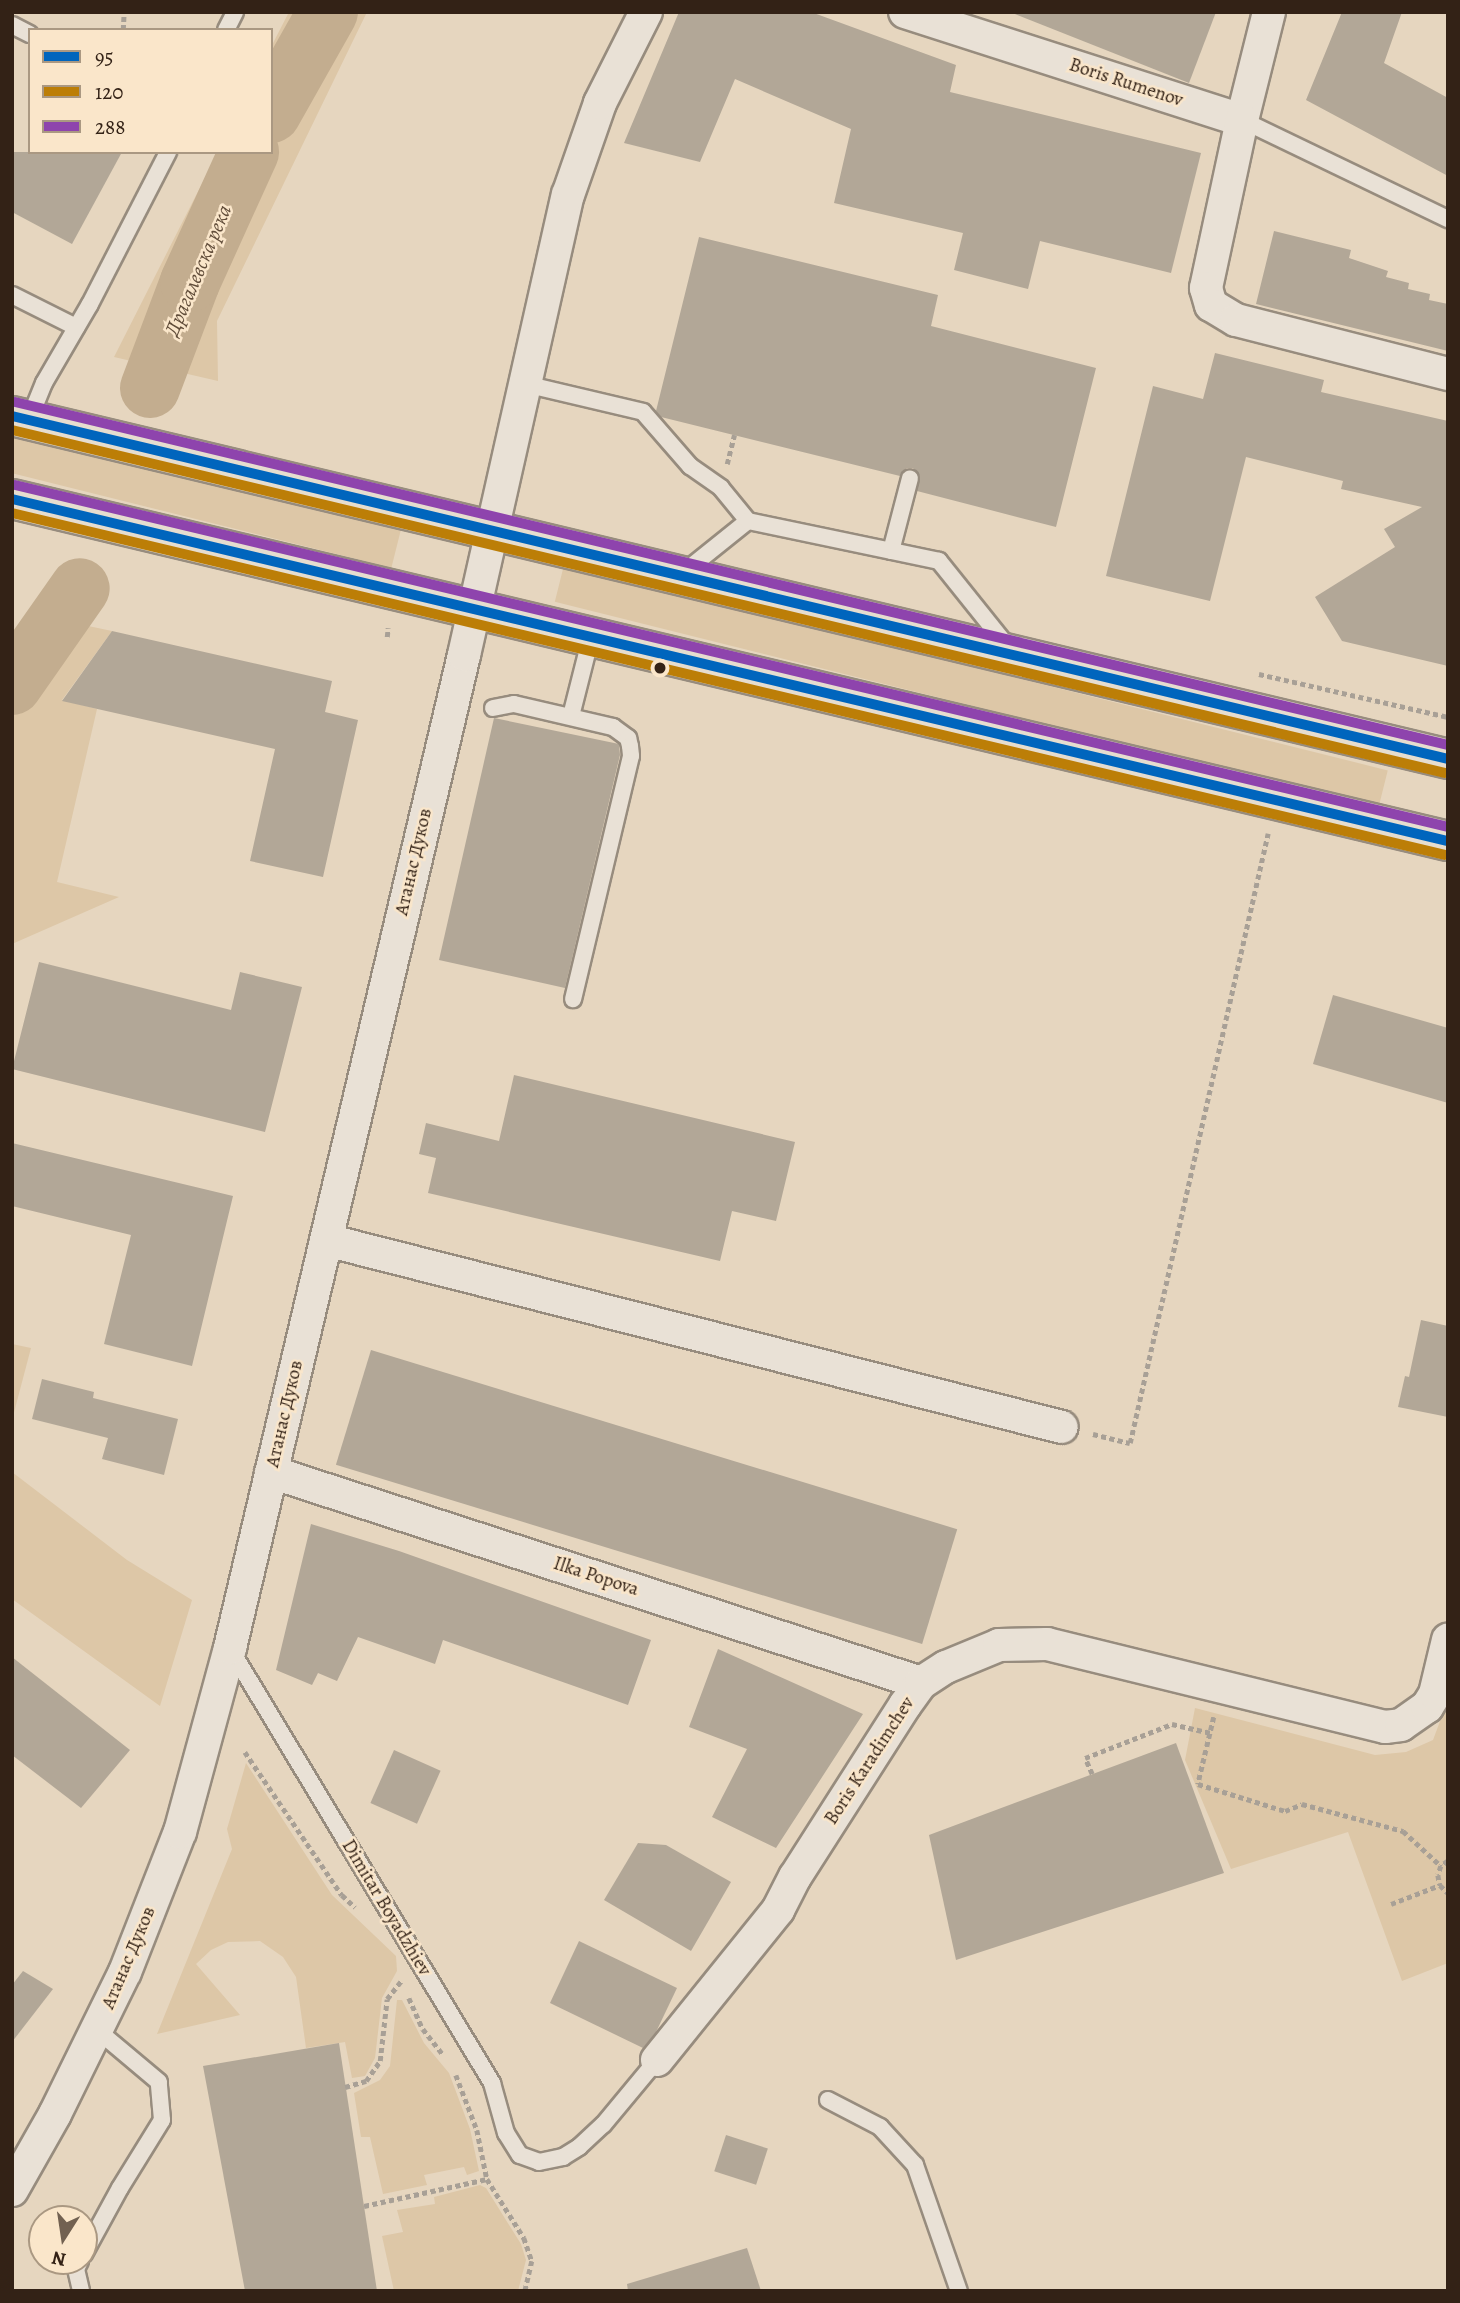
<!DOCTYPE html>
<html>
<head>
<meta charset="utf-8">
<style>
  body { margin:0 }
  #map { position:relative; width:1460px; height:2303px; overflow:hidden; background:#e6d6bf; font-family:Alegreya,serif }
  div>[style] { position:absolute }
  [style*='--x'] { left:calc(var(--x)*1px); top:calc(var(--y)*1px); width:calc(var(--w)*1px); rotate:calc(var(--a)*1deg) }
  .green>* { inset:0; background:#ddc7a7; transform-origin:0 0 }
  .river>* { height:60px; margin:-30px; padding:0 30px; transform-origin:30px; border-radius:30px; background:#c3ad8f }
  .building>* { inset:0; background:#b2a797; transform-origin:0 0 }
  .path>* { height:4.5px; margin-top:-2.25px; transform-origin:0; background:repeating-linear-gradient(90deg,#a8a096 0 5px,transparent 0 8.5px) }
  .roads { filter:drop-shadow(2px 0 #978c7e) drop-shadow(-2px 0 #978c7e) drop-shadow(0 2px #978c7e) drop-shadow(0 -2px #978c7e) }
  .service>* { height:16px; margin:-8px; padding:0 8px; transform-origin:8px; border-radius:8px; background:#e9e1d6 }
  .minor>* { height:32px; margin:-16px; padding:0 16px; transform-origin:16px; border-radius:16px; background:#e9e1d6 }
  .primary>* { height:38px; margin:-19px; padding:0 19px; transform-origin:19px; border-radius:19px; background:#e6ddcf }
  .bus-1>* { height:10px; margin:-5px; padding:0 5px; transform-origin:5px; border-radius:5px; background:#0065bd }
  .bus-2>* { height:10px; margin:-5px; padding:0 5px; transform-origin:5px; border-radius:5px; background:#bc7e07 }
  .bus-3>* { height:10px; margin:-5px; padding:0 5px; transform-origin:5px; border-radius:5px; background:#8e44ad }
  .dots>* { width:19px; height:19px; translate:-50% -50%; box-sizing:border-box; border:4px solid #fae6ca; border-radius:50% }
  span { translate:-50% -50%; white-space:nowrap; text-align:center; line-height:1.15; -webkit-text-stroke:5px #fae6ca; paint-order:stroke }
  .street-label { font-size:19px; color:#332216 }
  .water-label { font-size:21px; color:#604c39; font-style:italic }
  .frame { position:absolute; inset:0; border:14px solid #332216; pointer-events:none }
  .legend { position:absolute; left:28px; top:28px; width:245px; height:126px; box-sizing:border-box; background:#fae6ca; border:2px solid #aa9882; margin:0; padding:9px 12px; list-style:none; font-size:21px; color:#332216 }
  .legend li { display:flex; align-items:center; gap:14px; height:35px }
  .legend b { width:35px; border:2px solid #aa9882 }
  .north { position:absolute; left:28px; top:2205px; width:70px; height:70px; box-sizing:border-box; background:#fae6ca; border:2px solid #aa9882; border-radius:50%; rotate:192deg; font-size:19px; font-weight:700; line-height:28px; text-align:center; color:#332216 }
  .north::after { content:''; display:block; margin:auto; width:24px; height:32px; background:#726151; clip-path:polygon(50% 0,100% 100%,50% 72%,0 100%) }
</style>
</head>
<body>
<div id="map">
  <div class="green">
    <i style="clip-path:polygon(289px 12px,367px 12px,217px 321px,218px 381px,114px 357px,218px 152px,271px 152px,271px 47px)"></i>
    <i style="left:12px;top:432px;width:401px;height:40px;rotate:14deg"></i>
    <i style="left:564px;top:565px;width:849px;height:38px;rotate:14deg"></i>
    <i style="clip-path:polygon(74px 623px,112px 631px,62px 700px,97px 709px,57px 882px,119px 897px,12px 944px,12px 705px)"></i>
    <i style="clip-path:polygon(12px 1344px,31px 1348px,12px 1420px)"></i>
    <i style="clip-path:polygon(12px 1472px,127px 1560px,192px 1600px,160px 1706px,12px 1599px)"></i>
    <i style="clip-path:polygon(1448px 1700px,1448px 1963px,1402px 1981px,1348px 1832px,1231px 1869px,1185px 1760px,1195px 1708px,1375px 1755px,1406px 1752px,1433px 1740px)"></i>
    <i style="clip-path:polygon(246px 1763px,332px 1895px,396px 1956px,397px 1971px,382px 1998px,375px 2058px,365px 2076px,352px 2078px,345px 2042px,306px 2048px,296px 1977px,283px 1957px,260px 1941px,228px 1942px,211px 1950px,196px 1964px,240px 2015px,157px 2034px,232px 1849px,227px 1829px)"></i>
    <i style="clip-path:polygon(397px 2000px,402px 2000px,424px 2043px,449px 2073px,470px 2129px,479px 2171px,467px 2175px,464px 2167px,424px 2175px,427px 2185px,383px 2194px,370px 2137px,361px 2137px,354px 2093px,380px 2080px,390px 2066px)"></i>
    <i style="clip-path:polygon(480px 2185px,486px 2188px,521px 2244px,526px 2260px,518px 2291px,394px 2291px,382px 2236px,403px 2232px,397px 2210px,435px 2204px,434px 2197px)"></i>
  </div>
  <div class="river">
    <i style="--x:271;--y:113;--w:116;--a:-60.6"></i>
    <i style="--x:150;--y:388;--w:113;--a:-69.3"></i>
    <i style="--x:190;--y:282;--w:143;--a:-65.6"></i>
    <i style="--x:12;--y:685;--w:118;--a:-55"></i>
  </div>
  <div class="building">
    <i style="clip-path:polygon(679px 12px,811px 12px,956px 65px,950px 92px,1201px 153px,1171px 273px,1040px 241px,1028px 289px,954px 270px,963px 233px,834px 203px,851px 129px,735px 79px,700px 162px,624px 143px)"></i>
    <i style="clip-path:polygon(1010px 12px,1216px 12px,1189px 83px)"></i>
    <i style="clip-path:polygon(1342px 12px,1402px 12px,1384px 63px,1448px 98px,1448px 176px,1306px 100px)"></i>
    <i style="clip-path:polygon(12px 152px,122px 152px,72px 244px,12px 212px)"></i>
    <i style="clip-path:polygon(1274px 231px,1351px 250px,1349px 258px,1388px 271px,1386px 277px,1409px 283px,1408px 289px,1430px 294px,1429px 300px,1448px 304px,1448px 351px,1256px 304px)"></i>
    <i style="clip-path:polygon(699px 237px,938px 295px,931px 326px,1096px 368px,1056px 527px,917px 491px,920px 476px,913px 468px,907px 468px,900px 476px,661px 417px,656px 411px)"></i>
    <i style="clip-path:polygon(1215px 353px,1324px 380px,1321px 392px,1448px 421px,1448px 666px,1342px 641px,1315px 597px,1395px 547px,1384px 529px,1422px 507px,1341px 489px,1343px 481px,1246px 457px,1210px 601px,1106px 576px,1153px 386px,1203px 399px)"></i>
    <i style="clip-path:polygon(112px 631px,332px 681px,325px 712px,358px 720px,323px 877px,250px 861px,275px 749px,62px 701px)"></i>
    <i style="clip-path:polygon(494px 718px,619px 744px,620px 755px,565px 988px,439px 960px)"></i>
    <i style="clip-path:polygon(39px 962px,231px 1010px,240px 972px,302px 987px,265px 1132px,12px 1069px)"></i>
    <i style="clip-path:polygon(1333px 995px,1448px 1028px,1448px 1103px,1313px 1064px)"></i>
    <i style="clip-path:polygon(514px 1075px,795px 1142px,776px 1221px,732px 1211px,720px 1261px,428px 1193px,436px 1158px,419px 1154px,426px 1123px,499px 1141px)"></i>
    <i style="clip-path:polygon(12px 1143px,233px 1196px,192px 1366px,104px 1344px,131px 1235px,12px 1206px)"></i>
    <i style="clip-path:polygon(1421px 1320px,1448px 1326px,1448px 1417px,1398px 1407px,1405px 1376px,1409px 1377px)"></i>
    <i style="left:371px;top:1350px;width:613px;height:120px;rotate:17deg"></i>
    <i style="clip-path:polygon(42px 1379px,94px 1392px,93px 1398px,178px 1419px,164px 1475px,102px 1459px,108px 1438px,32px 1419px)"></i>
    <i style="clip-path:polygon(311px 1524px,399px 1551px,651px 1640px,628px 1705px,443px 1640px,435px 1664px,358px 1637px,337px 1681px,318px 1673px,312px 1685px,276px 1670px)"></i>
    <i style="clip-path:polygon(718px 1649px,863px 1714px,776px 1848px,712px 1817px,747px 1749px,689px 1727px)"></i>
    <i style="clip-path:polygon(12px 1657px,130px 1750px,81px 1808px,12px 1755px)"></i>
    <i style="clip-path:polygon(1176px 1743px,1224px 1873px,956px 1960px,929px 1835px)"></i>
    <i style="left:394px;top:1750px;width:51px;height:58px;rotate:24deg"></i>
    <i style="clip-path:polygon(638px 1843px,666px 1845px,731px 1882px,691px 1951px,604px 1900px)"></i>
    <i style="clip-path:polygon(579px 1941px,677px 1988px,656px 2032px,643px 2048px,550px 2003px)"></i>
    <i style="clip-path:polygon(23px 1971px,53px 1989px,12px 2042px,12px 1985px)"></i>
    <i style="clip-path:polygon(339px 2043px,377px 2291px,245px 2291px,203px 2066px)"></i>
    <i style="left:726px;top:2135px;width:44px;height:38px;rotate:18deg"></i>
    <i style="clip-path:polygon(747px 2248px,761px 2291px,628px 2291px,627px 2284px)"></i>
  </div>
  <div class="path">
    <i style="--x:123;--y:30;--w:18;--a:-87"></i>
    <i style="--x:727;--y:464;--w:30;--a:-76"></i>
    <i style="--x:387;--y:637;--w:9;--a:-84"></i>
    <i style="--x:1259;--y:674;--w:194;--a:12.8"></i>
    <i style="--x:1093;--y:1434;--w:38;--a:14"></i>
    <i style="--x:1130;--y:1443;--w:625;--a:-77.25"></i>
    <i style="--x:1214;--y:1717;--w:69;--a:103.4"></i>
    <i style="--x:1198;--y:1784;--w:91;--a:17.2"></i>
    <i style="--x:1285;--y:1811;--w:18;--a:-22"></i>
    <i style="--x:1302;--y:1804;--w:105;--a:15"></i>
    <i style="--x:1403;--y:1831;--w:52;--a:42.6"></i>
    <i style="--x:245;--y:1752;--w:173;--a:55.9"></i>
    <i style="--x:342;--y:1895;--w:18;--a:43"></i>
    <i style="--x:1092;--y:1774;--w:17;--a:-114"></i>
    <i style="--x:1085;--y:1758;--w:93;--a:-21.3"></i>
    <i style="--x:1172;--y:1724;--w:39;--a:13"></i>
    <i style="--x:1448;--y:1861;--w:9;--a:144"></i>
    <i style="--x:1441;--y:1866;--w:9;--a:108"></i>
    <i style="--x:1438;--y:1875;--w:10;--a:79"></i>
    <i style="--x:1440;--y:1885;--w:11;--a:45"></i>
    <i style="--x:1391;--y:1904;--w:53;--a:-21.2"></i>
    <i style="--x:409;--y:1998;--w:34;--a:66"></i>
    <i style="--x:423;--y:2029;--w:31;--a:52"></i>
    <i style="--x:456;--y:2075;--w:59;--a:69.1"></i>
    <i style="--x:477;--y:2130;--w:50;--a:78.5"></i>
    <i style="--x:487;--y:2179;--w:70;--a:57.9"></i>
    <i style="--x:524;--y:2238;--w:24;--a:71"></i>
    <i style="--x:532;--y:2261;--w:31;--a:103"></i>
    <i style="--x:345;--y:2087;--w:22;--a:-16"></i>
    <i style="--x:366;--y:2081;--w:24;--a:-55"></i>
    <i style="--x:380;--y:2061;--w:62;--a:-83.6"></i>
    <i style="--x:387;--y:1999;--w:23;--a:-52"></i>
    <i style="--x:364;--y:2206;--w:126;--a:-12.4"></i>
  </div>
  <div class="roads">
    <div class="service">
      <i style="--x:12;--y:25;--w:20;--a:27"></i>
      <i style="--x:226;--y:30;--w:20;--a:-63"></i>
      <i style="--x:1242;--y:120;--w:229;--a:25.7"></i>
      <i style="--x:12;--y:295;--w:72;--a:26.6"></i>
      <i style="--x:525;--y:384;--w:121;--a:13.3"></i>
      <i style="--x:643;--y:412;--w:72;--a:49"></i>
      <i style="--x:690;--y:466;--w:38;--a:35"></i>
      <i style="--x:721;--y:488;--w:43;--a:50.7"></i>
      <i style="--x:29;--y:420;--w:40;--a:-68"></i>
      <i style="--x:44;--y:383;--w:91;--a:-59.8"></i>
      <i style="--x:90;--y:304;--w:171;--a:-62.8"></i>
      <i style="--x:891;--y:551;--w:75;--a:-75.4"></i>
      <i style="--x:683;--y:573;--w:83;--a:-38.7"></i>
      <i style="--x:748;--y:521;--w:195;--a:11.8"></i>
      <i style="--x:939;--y:561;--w:109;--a:51.3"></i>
      <i style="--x:493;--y:708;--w:21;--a:-11"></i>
      <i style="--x:514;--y:704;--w:102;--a:13.1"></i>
      <i style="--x:613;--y:727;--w:19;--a:36"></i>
      <i style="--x:628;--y:738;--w:8;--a:76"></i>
      <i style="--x:630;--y:746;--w:10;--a:84"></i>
      <i style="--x:631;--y:756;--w:250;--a:103.4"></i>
      <i style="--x:571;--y:716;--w:81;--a:-75.8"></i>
      <i style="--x:231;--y:1650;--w:506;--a:58.92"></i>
      <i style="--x:492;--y:2083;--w:52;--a:74.4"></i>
      <i style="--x:506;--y:2133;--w:26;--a:58"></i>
      <i style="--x:520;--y:2155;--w:20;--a:20"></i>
      <i style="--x:539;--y:2162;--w:25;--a:-12"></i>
      <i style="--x:563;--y:2157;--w:19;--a:-32"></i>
      <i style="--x:579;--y:2147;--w:33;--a:-43"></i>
      <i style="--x:603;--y:2125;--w:85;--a:-50.3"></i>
      <i style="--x:828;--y:2100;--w:59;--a:27.4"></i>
      <i style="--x:880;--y:2127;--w:52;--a:47.4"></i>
      <i style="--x:915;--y:2165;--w:133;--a:70.8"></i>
      <i style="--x:84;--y:2254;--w:75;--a:-61.4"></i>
      <i style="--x:120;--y:2188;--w:80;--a:-58.3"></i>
      <i style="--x:162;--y:2120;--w:38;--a:-95"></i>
      <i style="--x:159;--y:2082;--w:81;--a:-140"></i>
      <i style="--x:80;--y:2261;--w:9;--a:117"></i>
      <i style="--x:76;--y:2269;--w:23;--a:77"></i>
    </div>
    <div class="minor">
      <i style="--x:905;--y:12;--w:354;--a:17.8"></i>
      <i style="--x:1269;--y:12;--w:111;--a:104"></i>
      <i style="--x:1242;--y:120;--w:172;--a:102.1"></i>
      <i style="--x:1206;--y:288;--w:18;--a:74"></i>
      <i style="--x:1211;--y:305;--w:29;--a:31"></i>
      <i style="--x:1236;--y:320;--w:219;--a:14.3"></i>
      <i style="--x:326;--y:1240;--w:759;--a:14.26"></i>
      <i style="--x:271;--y:1472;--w:683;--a:17.98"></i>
      <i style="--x:657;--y:2060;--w:193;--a:-51.1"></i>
      <i style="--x:778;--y:1910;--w:37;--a:-63"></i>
      <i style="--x:795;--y:1877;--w:204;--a:-57.4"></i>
      <i style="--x:905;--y:1705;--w:27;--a:-54"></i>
      <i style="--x:921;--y:1683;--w:30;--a:-33"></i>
      <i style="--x:946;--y:1667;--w:57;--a:-22.5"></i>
      <i style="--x:999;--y:1645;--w:48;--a:-1.2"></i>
      <i style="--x:1047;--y:1644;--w:348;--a:13.8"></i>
      <i style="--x:1385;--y:1727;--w:16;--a:-7"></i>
      <i style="--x:1401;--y:1725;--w:32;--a:-35"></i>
      <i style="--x:1427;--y:1707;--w:15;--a:-58"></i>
      <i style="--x:1435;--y:1694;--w:56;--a:-76.5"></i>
      <i style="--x:12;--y:2190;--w:87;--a:-60.5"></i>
      <i style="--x:55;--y:2114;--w:158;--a:-63.8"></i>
      <i style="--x:125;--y:1972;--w:150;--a:-68.6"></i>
      <i style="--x:180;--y:1832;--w:191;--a:-74.8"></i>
      <i style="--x:230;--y:1648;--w:1020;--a:-76.74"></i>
      <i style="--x:464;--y:655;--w:472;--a:-77.3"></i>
      <i style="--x:568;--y:195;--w:97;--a:-70.8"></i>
      <i style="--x:600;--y:103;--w:102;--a:-63.2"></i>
    </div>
    <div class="primary">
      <i style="--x:12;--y:416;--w:1476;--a:13.43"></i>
      <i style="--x:12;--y:499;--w:1476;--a:13.4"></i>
    </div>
  </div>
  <div class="bus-1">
    <i style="--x:12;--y:416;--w:1476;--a:13.43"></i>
    <i style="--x:12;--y:499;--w:1476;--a:13.4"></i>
  </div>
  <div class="bus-2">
    <i style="--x:12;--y:430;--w:1473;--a:13.46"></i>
    <i style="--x:12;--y:513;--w:1473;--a:13.42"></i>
  </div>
  <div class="bus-3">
    <i style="--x:15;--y:402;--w:1473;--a:13.46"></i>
    <i style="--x:15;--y:485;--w:1473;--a:13.42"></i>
  </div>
  <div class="dots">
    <i style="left:660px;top:668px;background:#332216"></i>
  </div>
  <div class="street-label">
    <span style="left:1126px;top:83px;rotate:18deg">Boris Rumenov</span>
    <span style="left:414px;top:862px;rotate:-77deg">Атанас Дуков</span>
    <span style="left:285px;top:1414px;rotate:-77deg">Атанас Дуков</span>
    <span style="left:596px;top:1577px;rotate:18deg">Ilka Popova</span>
    <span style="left:870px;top:1761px;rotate:-57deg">Boris Karadimchev</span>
    <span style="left:386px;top:1908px;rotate:59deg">Dimitar Boyadzhiev</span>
    <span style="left:129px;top:1958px;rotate:-67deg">Атанас Дуков</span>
  </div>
  <div class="water-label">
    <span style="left:198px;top:270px;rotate:-67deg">Драгалевска река</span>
  </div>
  <div class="frame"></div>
  <ul class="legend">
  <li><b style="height:9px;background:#0065bd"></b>95</li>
  <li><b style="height:9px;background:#bc7e07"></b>120</li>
  <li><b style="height:9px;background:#8e44ad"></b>288</li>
  </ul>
  <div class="north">N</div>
</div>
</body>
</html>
